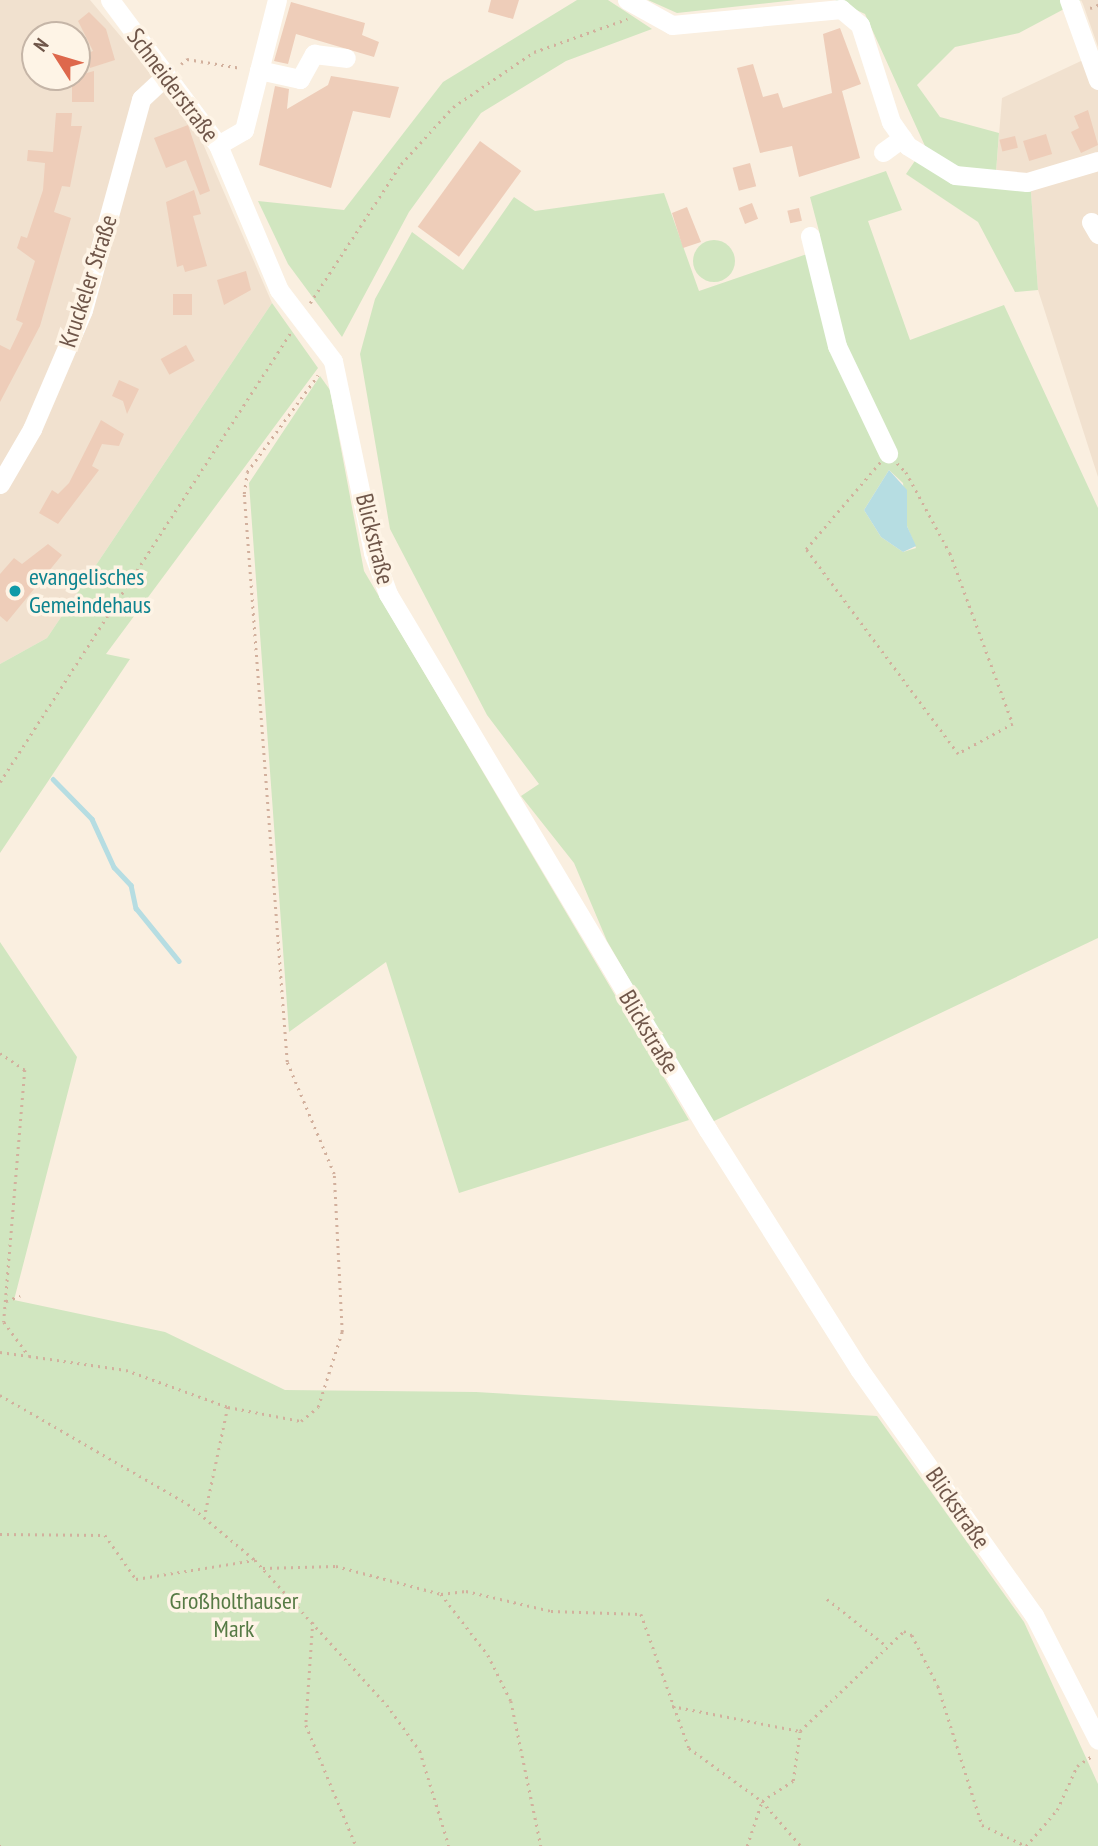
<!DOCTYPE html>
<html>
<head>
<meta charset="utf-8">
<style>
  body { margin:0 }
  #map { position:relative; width:1098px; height:1846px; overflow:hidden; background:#faefe0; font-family:"PT Sans Narrow",sans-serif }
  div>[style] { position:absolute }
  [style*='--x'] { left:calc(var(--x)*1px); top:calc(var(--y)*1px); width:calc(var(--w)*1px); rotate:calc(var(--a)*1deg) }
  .residential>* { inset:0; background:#f1e1cf }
  .green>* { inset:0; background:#d1e6c0 }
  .round { border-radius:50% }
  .water>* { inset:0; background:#b6dde2 }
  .stream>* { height:4.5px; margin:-2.25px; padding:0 2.25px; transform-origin:2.25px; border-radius:2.25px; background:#b6dde2 }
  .building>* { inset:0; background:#eecdb9; transform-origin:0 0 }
  .path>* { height:2.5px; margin-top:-1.25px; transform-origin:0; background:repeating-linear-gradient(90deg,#d2b09d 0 2px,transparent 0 7px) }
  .minor>* { height:19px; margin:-9.5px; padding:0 9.5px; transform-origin:9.5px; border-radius:9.5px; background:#fff }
  .dots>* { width:19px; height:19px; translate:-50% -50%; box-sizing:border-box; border:4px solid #fef4e6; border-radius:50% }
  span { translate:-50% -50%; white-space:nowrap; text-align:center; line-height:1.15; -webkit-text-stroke:7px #fef4e6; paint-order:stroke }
  .street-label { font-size:24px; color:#6f5649 }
  .culture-label { font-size:24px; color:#0d838f }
  .left { translate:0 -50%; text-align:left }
  .park-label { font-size:24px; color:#567a45 }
  .north { position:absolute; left:21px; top:21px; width:70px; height:70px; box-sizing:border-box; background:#fef4e6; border:2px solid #c5b5a7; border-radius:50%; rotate:307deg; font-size:19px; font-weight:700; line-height:28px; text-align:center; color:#6f5649 }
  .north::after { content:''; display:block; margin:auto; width:24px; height:32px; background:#de684c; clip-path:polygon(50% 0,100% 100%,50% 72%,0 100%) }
</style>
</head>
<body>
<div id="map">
  <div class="residential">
    <i style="clip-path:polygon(evenodd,0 0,90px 0,194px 123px,272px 303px,47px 638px,0 664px,0 0,35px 35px,77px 35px,77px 77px,35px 77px,35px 35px)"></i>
    <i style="clip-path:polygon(1081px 0,1098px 0,1098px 47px,1083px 4px)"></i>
    <i style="clip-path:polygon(1098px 53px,1098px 477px,1038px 290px,1030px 179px,996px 172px,1002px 98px)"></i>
  </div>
  <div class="green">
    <i style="clip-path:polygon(577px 0,608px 0,652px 29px,566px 61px,481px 113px,409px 212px,342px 337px,288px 264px,258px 201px,344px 210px,443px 82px)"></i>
    <i style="clip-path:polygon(648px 0,796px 0,677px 13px)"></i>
    <i style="clip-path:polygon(835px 0,1081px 0,1019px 33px,955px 47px,917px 85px,940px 117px,999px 133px,996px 172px,1030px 179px,1038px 290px,1015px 292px,978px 222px,906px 174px,925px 146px,865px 14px)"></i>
    <i style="clip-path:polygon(evenodd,886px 171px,902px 210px,868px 221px,910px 340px,1004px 305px,1098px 508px,1098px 938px,712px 1122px,607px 941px,574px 863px,521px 796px,539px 784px,487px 715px,390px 529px,360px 354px,375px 299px,412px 232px,463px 270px,514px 197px,535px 211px,664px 193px,699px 291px,807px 254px,820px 235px,810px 197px,886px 171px,889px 470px,903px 483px,907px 526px,916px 548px,903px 552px,881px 537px,864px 510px,889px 470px)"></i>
    <i class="round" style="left:693px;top:240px;width:42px;height:42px"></i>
    <i style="clip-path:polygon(272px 303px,318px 368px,106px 654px,130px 659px,0 853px,0 664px,47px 638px)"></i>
    <i style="clip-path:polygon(320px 376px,330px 390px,364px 571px,689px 1120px,459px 1193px,386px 962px,289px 1032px,249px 483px)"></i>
    <i style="clip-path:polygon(0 942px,77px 1057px,14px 1300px,165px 1332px,285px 1390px,476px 1392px,877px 1416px,1024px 1622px,1098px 1784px,1098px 1846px,0 1846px)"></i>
  </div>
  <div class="water">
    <i style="clip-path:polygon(889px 470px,907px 490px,907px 526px,916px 546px,903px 552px,881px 537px,864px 510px)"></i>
  </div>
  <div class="stream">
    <i style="--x:53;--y:779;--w:56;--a:45.7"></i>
    <i style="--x:92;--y:819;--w:53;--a:65.4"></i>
    <i style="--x:114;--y:867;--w:25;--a:47"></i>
    <i style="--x:131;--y:885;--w:24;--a:78"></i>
    <i style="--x:136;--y:908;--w:68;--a:50.9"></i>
  </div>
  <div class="building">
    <i style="clip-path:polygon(491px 0,519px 0,513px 19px,488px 12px)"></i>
    <i style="clip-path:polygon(291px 2px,365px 23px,362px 35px,379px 42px,374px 57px,296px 34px,288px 64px,274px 61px)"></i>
    <i style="clip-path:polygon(89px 12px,106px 29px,115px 60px,90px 68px,86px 54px,93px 51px,78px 21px)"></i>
    <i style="clip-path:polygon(840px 28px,861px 84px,842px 91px,860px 158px,799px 177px,792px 146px,760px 153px,737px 68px,753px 64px,763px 97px,778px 93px,783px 108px,832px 93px,823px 34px)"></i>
    <i style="clip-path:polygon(94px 71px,94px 102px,72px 102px,72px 77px)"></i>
    <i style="clip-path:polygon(331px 76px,399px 87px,390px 118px,353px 111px,331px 188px,259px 165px,275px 86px,289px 89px,287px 109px,328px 85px)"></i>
    <i style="clip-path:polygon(1088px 110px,1098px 145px,1081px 153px,1071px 132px,1079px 128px,1074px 116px)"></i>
    <i style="clip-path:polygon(56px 113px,72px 113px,71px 126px,82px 126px,70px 187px,62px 186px,54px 212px,71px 218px,40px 326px,0 402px,0 345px,10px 350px,23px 323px,16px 320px,35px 261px,17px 248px,21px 236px,27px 238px,43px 190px,45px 163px,27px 161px,28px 150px,53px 152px)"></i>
    <i style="clip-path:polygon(188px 125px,210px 191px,200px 195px,186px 160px,166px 168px,154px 138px)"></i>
    <i style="left:1046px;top:134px;width:21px;height:24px;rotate:73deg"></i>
    <i style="left:1015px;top:136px;width:12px;height:16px;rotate:76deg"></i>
    <i style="left:480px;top:141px;width:51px;height:106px;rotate:36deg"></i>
    <i style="left:750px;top:163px;width:24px;height:18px;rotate:75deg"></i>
    <i style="clip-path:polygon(194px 190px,201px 214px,193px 216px,207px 266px,185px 272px,183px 265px,177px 267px,166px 202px)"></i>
    <i style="left:752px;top:203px;width:17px;height:14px;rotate:69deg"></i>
    <i style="clip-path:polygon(687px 207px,701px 242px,683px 248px,672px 213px)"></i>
    <i style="left:799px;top:208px;width:13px;height:12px;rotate:77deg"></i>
    <i style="clip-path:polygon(246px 271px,251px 290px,224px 305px,217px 280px)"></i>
    <i style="left:173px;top:294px;width:19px;height:21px"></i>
    <i style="left:186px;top:345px;width:18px;height:29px;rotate:61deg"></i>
    <i style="clip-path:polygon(119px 380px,139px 389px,127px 414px,123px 401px,112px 396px)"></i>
    <i style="clip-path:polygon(101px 420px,124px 434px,119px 446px,102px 444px,92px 466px,99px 470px,58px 524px,39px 513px,52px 490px,58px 494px,69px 483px)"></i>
    <i style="clip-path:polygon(48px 544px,62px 555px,7px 622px,0 616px,0 574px,14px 558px,22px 564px)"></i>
  </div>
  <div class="path">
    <i style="--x:1090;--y:8;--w:9;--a:-21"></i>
    <i style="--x:181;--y:64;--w:8;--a:-40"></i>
    <i style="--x:187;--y:59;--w:55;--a:9.5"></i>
    <i style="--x:310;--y:303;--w:166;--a:-56.8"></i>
    <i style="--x:401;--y:164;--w:77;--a:-47.6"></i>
    <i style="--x:453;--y:107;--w:98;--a:-34.2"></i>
    <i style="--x:534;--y:52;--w:99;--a:-19.5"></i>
    <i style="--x:888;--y:453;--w:26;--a:47"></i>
    <i style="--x:906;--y:472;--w:92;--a:61.5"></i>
    <i style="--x:950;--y:553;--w:182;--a:69.8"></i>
    <i style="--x:1013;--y:724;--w:63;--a:151.4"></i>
    <i style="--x:958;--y:754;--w:255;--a:-126.6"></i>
    <i style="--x:806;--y:549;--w:126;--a:-49.5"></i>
    <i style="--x:0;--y:782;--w:536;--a:-57.11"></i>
    <i style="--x:0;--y:1053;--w:30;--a:34"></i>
    <i style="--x:25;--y:1070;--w:253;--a:94.8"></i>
    <i style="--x:4;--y:1322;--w:42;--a:53.7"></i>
    <i style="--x:29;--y:1356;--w:98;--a:8.2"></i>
    <i style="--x:126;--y:1370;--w:109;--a:19.9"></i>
    <i style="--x:228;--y:1407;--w:110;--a:102"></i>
    <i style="--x:6;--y:1301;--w:15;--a:-20"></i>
    <i style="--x:0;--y:1352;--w:29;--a:8"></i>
    <i style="--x:0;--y:1395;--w:217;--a:30.1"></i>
    <i style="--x:188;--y:1504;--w:87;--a:39.9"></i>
    <i style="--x:255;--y:1560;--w:196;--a:47.7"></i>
    <i style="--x:387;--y:1705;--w:57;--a:54.3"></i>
    <i style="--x:420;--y:1751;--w:99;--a:73"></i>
    <i style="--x:228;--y:1407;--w:74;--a:10.9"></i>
    <i style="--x:301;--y:1421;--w:22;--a:-39"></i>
    <i style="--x:318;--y:1407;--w:79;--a:-72.3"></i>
    <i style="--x:342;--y:1332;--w:158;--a:-92.9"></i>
    <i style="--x:334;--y:1174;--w:121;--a:-112.8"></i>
    <i style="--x:287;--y:1062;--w:570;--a:-94.33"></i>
    <i style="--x:244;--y:494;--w:22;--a:-82"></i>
    <i style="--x:247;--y:472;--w:120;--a:-53.8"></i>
    <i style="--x:0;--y:1534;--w:105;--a:0.5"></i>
    <i style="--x:105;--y:1535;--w:54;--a:54.8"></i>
    <i style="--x:136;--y:1579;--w:121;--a:-9.1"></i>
    <i style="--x:263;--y:1568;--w:73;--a:-1.6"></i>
    <i style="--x:336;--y:1566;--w:109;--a:14.9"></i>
    <i style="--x:441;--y:1594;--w:25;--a:-7"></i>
    <i style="--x:466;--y:1591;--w:87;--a:13.2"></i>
    <i style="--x:551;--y:1611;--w:90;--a:1.9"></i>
    <i style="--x:641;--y:1614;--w:142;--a:70.3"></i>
    <i style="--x:689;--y:1748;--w:90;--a:36"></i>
    <i style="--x:762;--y:1801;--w:60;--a:49.1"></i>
    <i style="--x:441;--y:1594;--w:77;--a:52.4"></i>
    <i style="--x:488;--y:1655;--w:51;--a:63.4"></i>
    <i style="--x:511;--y:1701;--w:148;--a:78.3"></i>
    <i style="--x:827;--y:1599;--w:73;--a:38.3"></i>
    <i style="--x:313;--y:1622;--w:103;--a:93.9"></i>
    <i style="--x:306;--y:1725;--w:131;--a:67.5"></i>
    <i style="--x:672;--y:1706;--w:129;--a:11.1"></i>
    <i style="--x:0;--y:1846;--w:1;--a:0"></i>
    <i style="--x:747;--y:1846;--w:47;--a:-71.6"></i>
    <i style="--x:762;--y:1801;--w:37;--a:-33"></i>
    <i style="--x:793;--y:1781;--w:50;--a:-82"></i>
    <i style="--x:800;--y:1731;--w:144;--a:-43.9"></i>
    <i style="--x:904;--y:1631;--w:9;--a:27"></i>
    <i style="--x:912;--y:1635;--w:57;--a:63"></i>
    <i style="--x:938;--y:1686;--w:146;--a:72.4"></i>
    <i style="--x:982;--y:1825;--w:49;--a:25.5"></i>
    <i style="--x:1026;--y:1846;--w:48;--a:-49.3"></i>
    <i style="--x:1057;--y:1810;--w:48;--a:-65.6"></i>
    <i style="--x:1077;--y:1766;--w:18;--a:-34"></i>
  </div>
  <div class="minor">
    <i style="--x:110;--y:0;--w:181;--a:53.3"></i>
    <i style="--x:218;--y:145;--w:157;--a:67.2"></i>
    <i style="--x:279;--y:290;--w:89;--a:52.7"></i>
    <i style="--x:333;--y:361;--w:196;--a:78.2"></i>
    <i style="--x:373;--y:553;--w:44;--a:69.9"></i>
    <i style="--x:388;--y:594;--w:624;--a:59.16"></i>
    <i style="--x:708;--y:1130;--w:283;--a:57.7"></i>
    <i style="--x:859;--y:1369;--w:302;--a:54.6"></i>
    <i style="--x:1034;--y:1615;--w:140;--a:62.9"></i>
    <i style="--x:627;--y:0;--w:51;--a:29.1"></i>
    <i style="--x:672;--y:25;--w:170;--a:-5.4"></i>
    <i style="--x:841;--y:9;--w:25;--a:40"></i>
    <i style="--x:860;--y:25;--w:102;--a:72.3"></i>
    <i style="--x:891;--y:122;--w:29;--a:55"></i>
    <i style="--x:908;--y:146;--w:55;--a:31.7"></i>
    <i style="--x:955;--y:175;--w:72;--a:5.6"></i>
    <i style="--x:1027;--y:182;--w:74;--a:-16.5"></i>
    <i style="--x:1069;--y:0;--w:85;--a:70.1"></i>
    <i style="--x:259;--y:70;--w:42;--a:12.4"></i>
    <i style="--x:300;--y:79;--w:29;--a:-61"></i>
    <i style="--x:314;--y:54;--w:32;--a:7"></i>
    <i style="--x:218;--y:145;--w:30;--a:-30"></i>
    <i style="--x:244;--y:130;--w:134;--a:-75.8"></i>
    <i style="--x:883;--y:152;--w:24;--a:-36"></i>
    <i style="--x:1091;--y:222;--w:14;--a:60"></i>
    <i style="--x:810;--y:236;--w:113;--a:76.2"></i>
    <i style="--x:837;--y:346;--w:119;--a:64.5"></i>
    <i style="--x:0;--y:484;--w:64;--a:-59.8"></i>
    <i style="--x:32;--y:429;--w:129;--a:-66.8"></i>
    <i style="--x:83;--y:310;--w:219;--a:-74.6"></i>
    <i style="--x:141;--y:99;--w:34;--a:-43"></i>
  </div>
  <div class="dots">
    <i style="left:15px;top:591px;background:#0f9aa8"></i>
  </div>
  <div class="street-label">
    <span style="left:173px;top:85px;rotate:53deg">Schneiderstraße</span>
    <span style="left:88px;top:281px;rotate:-72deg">Kruckeler Straße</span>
    <span style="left:375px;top:539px;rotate:76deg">Blickstraße</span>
    <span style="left:649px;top:1032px;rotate:59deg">Blickstraße</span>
    <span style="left:958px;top:1508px;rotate:55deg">Blickstraße</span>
  </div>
  <div class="culture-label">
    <span class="left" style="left:29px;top:591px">evangelisches<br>Gemeindehaus</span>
  </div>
  <div class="park-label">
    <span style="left:234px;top:1615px">Großholthauser<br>Mark</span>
  </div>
  <div class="north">N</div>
</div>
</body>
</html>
